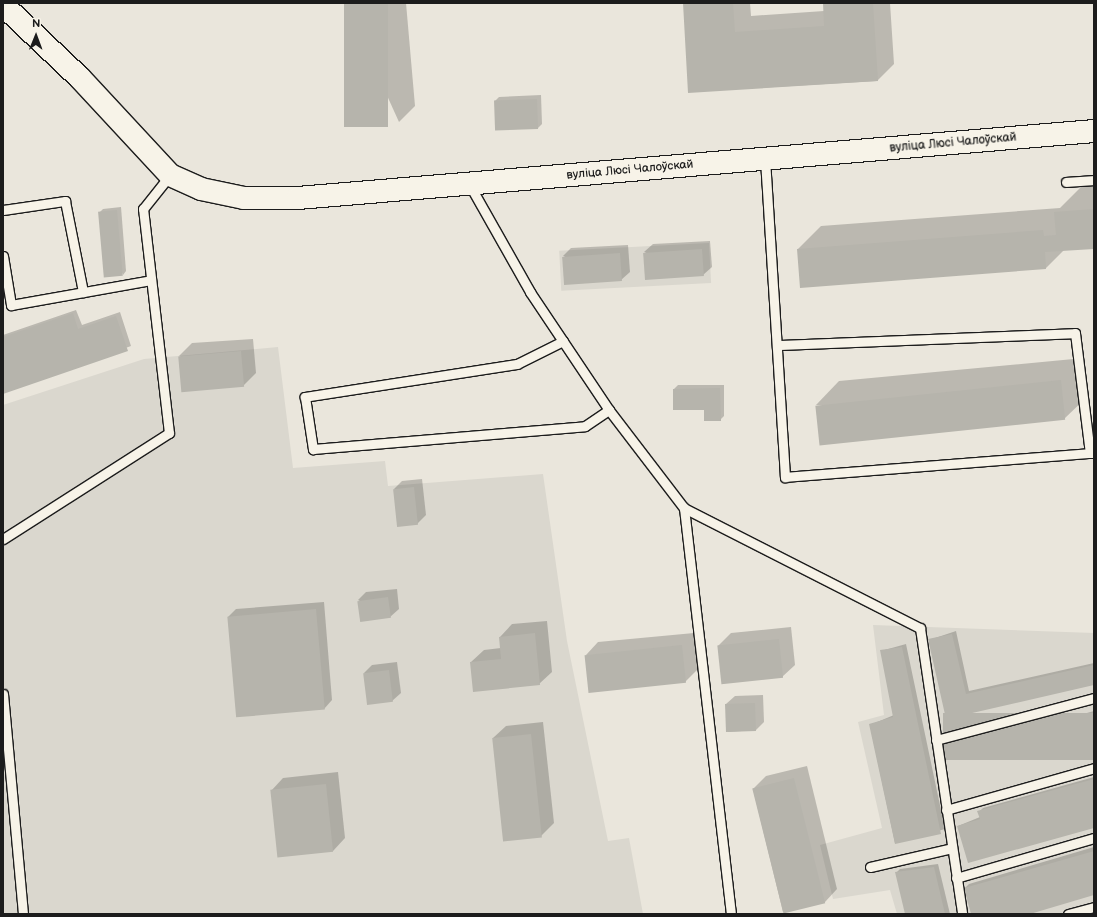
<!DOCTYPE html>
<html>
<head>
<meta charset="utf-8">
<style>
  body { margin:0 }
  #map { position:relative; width:1097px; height:917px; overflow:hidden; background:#eae6dc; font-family:"Balsamiq Sans",sans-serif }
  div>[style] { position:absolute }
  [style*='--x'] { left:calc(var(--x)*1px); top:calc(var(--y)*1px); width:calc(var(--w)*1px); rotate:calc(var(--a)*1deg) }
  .built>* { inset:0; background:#dad7ce; transform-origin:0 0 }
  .shadow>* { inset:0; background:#0003 }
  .building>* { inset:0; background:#b6b4ac; transform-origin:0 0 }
  .roads { filter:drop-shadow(1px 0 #1c1c1c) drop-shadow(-1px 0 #1c1c1c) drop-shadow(0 1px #1c1c1c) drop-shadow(0 -1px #1c1c1c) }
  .service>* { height:9px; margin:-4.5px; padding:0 4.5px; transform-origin:4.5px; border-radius:4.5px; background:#f7f3e8 }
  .tertiary>* { height:22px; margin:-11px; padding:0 11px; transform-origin:11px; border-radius:11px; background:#f7f3e8 }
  span { translate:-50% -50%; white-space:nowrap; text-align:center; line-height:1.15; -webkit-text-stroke:4px #f7f3e8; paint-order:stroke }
  .street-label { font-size:12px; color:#1c1c1c }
  .frame { position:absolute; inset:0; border:4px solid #1c1c1c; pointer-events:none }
  .north { position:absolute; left:16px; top:16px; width:40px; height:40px; -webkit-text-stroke:3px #f7f3e8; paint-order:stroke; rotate:1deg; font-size:11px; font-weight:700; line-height:16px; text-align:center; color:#1c1c1c }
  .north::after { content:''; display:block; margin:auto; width:14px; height:18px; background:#1c1c1c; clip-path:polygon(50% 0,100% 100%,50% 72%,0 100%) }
</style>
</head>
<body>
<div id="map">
  <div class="built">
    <i style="left:709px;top:243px;width:40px;height:150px;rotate:87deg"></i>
    <i style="clip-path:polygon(278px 347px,293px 468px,385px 461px,388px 486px,543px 474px,567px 641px,608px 841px,629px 838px,643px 914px,3px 914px,3px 405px,144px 359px)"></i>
    <i style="clip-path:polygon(873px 625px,1094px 633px,1094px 914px,897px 914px,890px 890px,833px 899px,820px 845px,882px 828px,858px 722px,884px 715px)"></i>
  </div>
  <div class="shadow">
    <i style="clip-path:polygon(345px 3px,406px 3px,415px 106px,399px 122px)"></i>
    <i style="clip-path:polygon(684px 3px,750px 3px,751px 16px,824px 11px,824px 3px,890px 3px,894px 64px,877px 81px,689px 92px)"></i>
    <i style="clip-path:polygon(541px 95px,542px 124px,538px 128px,497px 130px,495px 101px,499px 97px)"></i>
    <i style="clip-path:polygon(1094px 181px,1094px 248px,1064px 250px,1046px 268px,801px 287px,798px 249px,821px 226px,1060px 208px,1086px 182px)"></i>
    <i style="clip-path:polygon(121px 207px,126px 271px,123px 275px,99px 213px,103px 209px)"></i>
    <i style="clip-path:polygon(710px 241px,712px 267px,703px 275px,644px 252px,653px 244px)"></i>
    <i style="clip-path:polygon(628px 245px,630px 272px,621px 280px,563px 256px,571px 248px)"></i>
    <i style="clip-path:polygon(76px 310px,82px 325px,120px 312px,131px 346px,3px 393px,3px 335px)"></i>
    <i style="clip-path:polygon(253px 339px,256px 373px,243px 386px,179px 356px,192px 343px)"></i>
    <i style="clip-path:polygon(1084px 358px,1088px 396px,1064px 419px,816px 405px,839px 381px)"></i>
    <i style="clip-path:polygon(678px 385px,724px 385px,724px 416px,720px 420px,705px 408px,674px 409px,674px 389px)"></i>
    <i style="clip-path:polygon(422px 479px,426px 515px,417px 524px,394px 489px,402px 481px)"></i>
    <i style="clip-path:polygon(397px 589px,399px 609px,390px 617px,358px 600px,366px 592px)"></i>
    <i style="clip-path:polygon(324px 602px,332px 700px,324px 709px,228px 617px,236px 609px)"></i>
    <i style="clip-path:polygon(547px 621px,552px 672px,539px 684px,471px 662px,484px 650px,501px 648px,500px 637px,512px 624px)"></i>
    <i style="clip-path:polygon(791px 627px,795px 665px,782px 677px,718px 646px,731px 633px)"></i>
    <i style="clip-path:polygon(956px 631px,969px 691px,1094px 663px,1094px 684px,947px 717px,929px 640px)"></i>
    <i style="clip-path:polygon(694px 633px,698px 669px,685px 682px,586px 655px,598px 642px)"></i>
    <i style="clip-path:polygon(906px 644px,945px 829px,895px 843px,870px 725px,894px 715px,881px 651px)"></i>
    <i style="clip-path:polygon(397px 662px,401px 693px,392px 701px,364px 673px,372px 665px)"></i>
    <i style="clip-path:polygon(763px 695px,764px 722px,756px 730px,728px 732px,726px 704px,735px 696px)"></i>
    <i style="clip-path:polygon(1094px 711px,1094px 759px,950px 754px,954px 750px)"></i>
    <i style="clip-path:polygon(543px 722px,554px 823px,541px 836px,493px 738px,506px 726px)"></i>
    <i style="clip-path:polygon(807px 766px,837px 889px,825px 902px,783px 912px,753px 789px,766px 776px)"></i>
    <i style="clip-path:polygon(338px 772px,345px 838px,333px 851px,271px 791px,283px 778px)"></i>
    <i style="clip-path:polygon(1094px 777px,1094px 827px,958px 826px,980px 817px,979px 812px,983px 808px)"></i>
    <i style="clip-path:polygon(1094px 847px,1094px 894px,1027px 914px,972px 914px,965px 888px,969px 884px)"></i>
    <i style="clip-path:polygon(938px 864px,950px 914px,906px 914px,896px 873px,900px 869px)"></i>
  </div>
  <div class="building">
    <i style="left:344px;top:3px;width:44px;height:124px"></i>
    <i style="clip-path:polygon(683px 3px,733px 3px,735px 32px,824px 26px,823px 3px,873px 3px,878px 81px,688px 93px)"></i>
    <i style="left:537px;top:99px;width:30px;height:43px;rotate:88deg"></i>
    <i style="clip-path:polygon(1094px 209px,1094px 249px,1045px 252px,1046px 269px,800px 288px,797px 249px,1043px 230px,1044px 236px,1056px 235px,1054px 212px)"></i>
    <i style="left:117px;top:210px;width:66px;height:19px;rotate:85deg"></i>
    <i style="left:702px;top:249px;width:27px;height:59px;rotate:86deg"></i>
    <i style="left:620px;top:253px;width:28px;height:58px;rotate:86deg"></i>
    <i style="clip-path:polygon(73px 313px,78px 329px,116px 316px,128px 351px,3px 394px,3px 337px)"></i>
    <i style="left:241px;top:351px;width:36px;height:63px;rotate:85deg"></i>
    <i style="left:1061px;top:380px;width:40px;height:247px;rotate:84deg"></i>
    <i style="clip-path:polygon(720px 388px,721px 421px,704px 421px,704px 410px,673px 410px,673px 389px)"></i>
    <i style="left:414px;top:487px;width:38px;height:21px;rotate:84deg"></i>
    <i style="left:388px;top:597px;width:21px;height:31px;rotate:82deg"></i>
    <i style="left:316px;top:609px;width:101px;height:89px;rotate:85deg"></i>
    <i style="clip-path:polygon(535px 633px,540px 685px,473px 692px,470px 662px,501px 659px,499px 637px)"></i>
    <i style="clip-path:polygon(952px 634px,966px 694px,1094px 665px,1094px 685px,946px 719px,928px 639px)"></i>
    <i style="left:779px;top:639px;width:39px;height:62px;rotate:84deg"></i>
    <i style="left:682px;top:645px;width:38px;height:98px;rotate:84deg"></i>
    <i style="clip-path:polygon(902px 647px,941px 834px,895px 844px,869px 724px,893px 717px,880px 650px)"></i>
    <i style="left:389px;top:670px;width:32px;height:26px;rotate:83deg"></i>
    <i style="left:755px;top:703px;width:28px;height:30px;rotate:88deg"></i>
    <i style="left:1094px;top:713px;width:47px;height:151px;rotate:90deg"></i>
    <i style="left:531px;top:734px;width:104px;height:39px;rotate:84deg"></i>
    <i style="left:794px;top:778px;width:129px;height:43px;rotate:76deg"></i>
    <i style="clip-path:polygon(1094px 779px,1094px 828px,968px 863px,957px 826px,980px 819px,977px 811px)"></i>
    <i style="left:326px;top:784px;width:68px;height:56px;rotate:84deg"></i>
    <i style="clip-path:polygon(1094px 851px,1094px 895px,1030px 914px,971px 914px,964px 888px)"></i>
    <i style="clip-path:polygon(934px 867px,945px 914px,905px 914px,895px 872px)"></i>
  </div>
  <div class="roads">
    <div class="service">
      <i style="--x:765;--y:159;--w:319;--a:86.4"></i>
      <i style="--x:785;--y:477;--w:306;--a:-4.5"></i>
      <i style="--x:1066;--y:182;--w:28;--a:-4"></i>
      <i style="--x:469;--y:184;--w:124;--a:60.5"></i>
      <i style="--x:530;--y:292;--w:142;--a:56.2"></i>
      <i style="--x:609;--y:410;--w:123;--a:52.6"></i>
      <i style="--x:684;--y:508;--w:265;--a:27"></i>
      <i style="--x:920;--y:628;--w:289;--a:81.6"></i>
      <i style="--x:3;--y:210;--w:63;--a:-8.3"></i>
      <i style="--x:65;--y:201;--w:93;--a:78.8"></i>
      <i style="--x:3;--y:256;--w:50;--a:80.7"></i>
      <i style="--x:11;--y:305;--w:142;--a:-10.1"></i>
      <i style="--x:563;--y:341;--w:51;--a:153.4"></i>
      <i style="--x:517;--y:364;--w:215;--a:171.2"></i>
      <i style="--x:305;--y:397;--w:53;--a:81.3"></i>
      <i style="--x:313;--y:449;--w:273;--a:-4.8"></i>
      <i style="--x:585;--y:426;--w:29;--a:-34"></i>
      <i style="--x:778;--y:345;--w:297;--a:-2.3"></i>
      <i style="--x:1075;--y:333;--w:121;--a:82.9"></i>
      <i style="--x:1090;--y:453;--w:4;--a:0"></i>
      <i style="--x:684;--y:508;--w:409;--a:83.4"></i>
      <i style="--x:3;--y:539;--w:197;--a:-32.6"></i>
      <i style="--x:169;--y:433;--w:226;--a:-96.6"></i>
      <i style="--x:143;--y:209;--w:43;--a:-51.5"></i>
      <i style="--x:3;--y:694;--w:221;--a:84.8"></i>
      <i style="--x:936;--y:740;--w:163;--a:-14.9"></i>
      <i style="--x:946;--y:810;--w:154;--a:-15.8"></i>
      <i style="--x:870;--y:867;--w:84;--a:-13"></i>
      <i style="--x:956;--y:878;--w:144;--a:-16.2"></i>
      <i style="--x:1068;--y:914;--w:27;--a:-15"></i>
    </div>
    <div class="tertiary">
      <i style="--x:3;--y:5;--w:106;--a:43.5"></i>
      <i style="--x:80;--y:78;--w:132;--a:47.1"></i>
      <i style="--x:170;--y:175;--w:34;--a:24"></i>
      <i style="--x:201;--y:189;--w:44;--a:11.8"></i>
      <i style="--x:244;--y:198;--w:54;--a:0"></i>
      <i style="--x:298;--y:198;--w:799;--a:-4.81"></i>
    </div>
  </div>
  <div class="street-label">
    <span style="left:953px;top:143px;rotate:-5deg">вуліца Люсі Чалоўскай</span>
    <span style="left:630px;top:170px;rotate:-5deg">вуліца Люсі Чалоўскай</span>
  </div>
  <div class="frame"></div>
  <div class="north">N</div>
</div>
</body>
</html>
